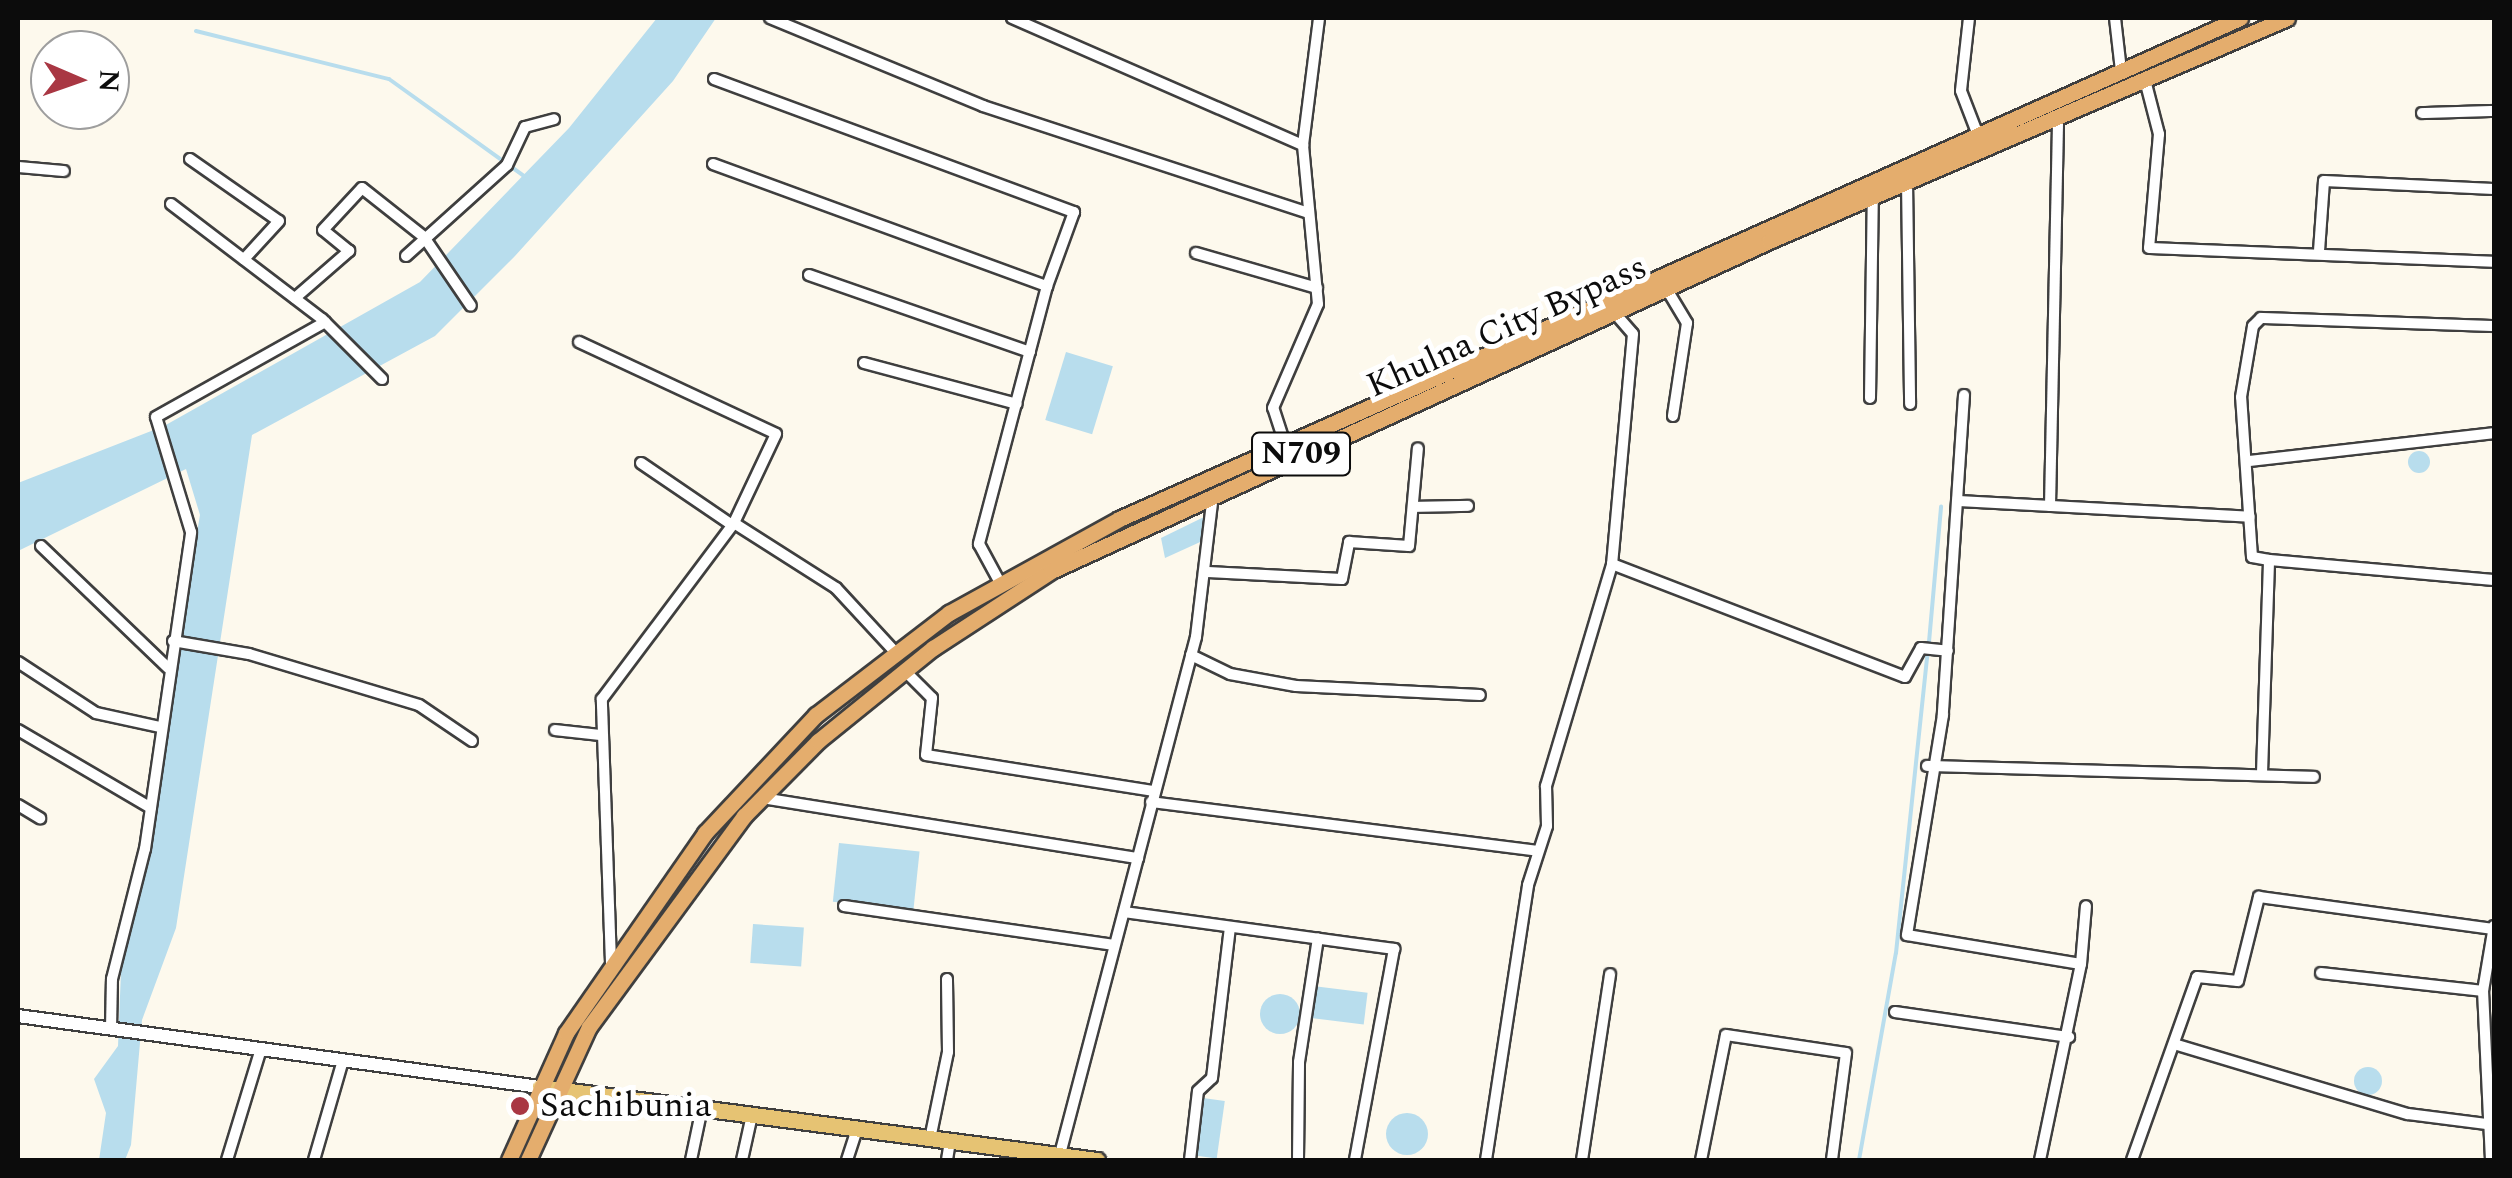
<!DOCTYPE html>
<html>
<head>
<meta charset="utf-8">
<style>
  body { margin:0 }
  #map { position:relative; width:2512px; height:1178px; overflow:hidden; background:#fdf9ed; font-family:Spectral,serif }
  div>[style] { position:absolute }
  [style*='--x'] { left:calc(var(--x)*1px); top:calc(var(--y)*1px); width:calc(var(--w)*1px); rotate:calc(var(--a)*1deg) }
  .water>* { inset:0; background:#b8dded; transform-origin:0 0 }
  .round { border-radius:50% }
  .stream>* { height:4px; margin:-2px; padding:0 2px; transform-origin:2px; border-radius:2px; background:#b8dded }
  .roads { filter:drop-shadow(2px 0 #3f3f3f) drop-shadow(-2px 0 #3f3f3f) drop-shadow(0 2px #3f3f3f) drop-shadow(0 -2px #3f3f3f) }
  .minor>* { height:10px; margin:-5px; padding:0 5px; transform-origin:5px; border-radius:5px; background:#fff }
  .tertiary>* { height:12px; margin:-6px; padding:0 6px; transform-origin:6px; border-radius:6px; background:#fff }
  .primary>* { height:15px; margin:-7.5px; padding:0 7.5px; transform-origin:7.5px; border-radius:7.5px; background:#e6c373 }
  .trunk>* { height:15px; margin:-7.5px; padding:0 7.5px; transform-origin:7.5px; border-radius:7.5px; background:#e4ad6d }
  .dots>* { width:28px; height:28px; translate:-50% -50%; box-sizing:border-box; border:5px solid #fff; border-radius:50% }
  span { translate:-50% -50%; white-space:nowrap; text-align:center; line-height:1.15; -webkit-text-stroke:10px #fff; paint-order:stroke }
  .shield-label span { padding:2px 8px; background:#fff; border:2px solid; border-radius:8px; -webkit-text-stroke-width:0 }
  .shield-label { font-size:32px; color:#0c0c0c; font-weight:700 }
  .street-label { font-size:35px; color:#0c0c0c }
  .poi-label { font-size:35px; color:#0c0c0c }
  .left { translate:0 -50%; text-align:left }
  .frame { position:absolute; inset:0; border:20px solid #0c0c0c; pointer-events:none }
  .north { position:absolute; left:30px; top:30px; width:100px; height:100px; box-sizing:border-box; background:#fff; border:2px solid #9e9e9e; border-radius:50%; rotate:92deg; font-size:28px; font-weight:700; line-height:40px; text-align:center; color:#0c0c0c }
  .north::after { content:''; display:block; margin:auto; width:35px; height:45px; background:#a93743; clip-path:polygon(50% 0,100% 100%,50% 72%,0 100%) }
</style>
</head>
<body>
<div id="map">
  <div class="water">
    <i style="clip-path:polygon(657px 18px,716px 18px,673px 81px,515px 256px,435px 336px,252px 435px,176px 928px,142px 1020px,131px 1145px,125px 1160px,99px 1160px,106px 1113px,94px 1079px,118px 1046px,121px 971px,200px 515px,186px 469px,18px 551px,18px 483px,164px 426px,420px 282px,569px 128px)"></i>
    <i style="left:1066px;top:352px;width:49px;height:71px;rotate:17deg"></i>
    <i class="round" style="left:2408px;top:451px;width:22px;height:22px"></i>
    <i style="clip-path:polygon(1208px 515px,1209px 538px,1165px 558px,1161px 538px)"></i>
    <i style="left:839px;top:843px;width:81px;height:59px;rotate:6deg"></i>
    <i style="left:753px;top:924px;width:51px;height:39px;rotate:4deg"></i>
    <i style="left:1313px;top:986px;width:55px;height:32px;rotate:7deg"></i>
    <i class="round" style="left:1260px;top:994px;width:40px;height:40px"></i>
    <i class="round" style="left:2354px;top:1067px;width:28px;height:28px"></i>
    <i style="left:1203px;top:1098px;width:22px;height:58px;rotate:8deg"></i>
    <i class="round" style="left:1386px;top:1113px;width:42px;height:42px"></i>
  </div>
  <div class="stream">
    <i style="--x:196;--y:31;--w:199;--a:14"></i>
    <i style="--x:389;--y:79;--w:166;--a:35.7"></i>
    <i style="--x:1929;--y:642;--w:136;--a:-84.9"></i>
    <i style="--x:1859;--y:1160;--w:210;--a:-79.9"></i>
    <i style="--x:1896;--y:953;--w:299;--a:-84"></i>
  </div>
  <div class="roads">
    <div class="minor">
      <i style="--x:770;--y:18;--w:230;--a:22.4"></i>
      <i style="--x:983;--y:106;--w:342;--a:18.2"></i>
      <i style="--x:1012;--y:18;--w:318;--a:23.6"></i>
      <i style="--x:1969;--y:18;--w:73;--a:96.3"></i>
      <i style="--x:1961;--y:91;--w:47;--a:68.9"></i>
      <i style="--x:2115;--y:18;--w:53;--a:83.5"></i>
      <i style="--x:714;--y:79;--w:384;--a:20.3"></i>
      <i style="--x:1074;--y:212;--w:79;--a:110"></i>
      <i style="--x:2145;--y:80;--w:56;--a:75.5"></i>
      <i style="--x:2159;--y:134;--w:114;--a:95"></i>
      <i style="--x:2149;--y:248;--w:345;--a:2.3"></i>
      <i style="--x:2422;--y:113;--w:72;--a:-1.6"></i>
      <i style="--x:190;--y:159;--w:108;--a:34.9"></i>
      <i style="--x:279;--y:221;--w:52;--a:132.6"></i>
      <i style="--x:713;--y:164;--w:356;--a:20.1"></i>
      <i style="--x:1047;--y:286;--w:267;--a:104.8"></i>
      <i style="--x:979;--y:544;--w:42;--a:61.6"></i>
      <i style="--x:18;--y:167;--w:46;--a:5"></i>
      <i style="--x:1907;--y:181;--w:223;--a:89.2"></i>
      <i style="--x:171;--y:204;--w:190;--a:37.3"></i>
      <i style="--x:322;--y:319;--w:85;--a:45"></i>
      <i style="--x:2319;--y:251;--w:70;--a:-85.9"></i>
      <i style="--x:2324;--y:181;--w:170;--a:2.7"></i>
      <i style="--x:1196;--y:253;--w:126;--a:16.1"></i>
      <i style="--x:406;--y:256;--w:136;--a:-42"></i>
      <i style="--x:507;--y:165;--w:42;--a:-64.7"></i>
      <i style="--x:525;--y:127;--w:30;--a:-15"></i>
      <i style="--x:809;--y:275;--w:234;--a:19.2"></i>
      <i style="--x:1666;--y:288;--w:41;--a:59"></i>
      <i style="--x:1687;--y:323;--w:94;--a:98.6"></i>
      <i style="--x:295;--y:298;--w:72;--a:-41"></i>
      <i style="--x:349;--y:251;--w:33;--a:-141"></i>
      <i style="--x:323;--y:230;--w:57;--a:-47.1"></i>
      <i style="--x:362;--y:188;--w:79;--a:38.3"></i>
      <i style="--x:424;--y:237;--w:83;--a:55.7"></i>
      <i style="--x:1613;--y:311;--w:30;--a:49"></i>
      <i style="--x:1633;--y:334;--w:231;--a:95.2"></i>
      <i style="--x:1612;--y:564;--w:314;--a:21.1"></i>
      <i style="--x:1905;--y:677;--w:33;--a:-61"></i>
      <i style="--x:1921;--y:648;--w:27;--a:6"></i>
      <i style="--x:579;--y:342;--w:217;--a:25"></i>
      <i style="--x:776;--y:434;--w:98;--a:115.3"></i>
      <i style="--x:734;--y:523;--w:121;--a:32.5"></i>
      <i style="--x:836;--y:588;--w:88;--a:47.3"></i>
      <i style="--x:864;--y:363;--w:158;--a:15"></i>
      <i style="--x:1964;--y:395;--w:321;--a:93.8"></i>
      <i style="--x:1943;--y:715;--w:223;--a:99.3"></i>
      <i style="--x:1907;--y:935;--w:176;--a:9.5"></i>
      <i style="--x:2081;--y:964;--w:58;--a:-85.1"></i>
      <i style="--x:1870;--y:398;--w:203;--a:-89.2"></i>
      <i style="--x:1285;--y:444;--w:38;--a:-108"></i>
      <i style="--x:1273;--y:408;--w:113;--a:-66.6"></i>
      <i style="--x:1318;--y:304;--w:160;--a:-95.4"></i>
      <i style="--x:1303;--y:145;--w:128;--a:-82.8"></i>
      <i style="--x:2250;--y:461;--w:246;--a:-6.5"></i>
      <i style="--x:641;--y:463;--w:110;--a:34.3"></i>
      <i style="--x:1959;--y:501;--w:291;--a:3.1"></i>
      <i style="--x:2050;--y:506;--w:387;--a:-88.8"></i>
      <i style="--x:1414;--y:507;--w:54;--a:-1.1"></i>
      <i style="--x:41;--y:546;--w:176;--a:43.8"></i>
      <i style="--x:2269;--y:560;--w:226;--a:5.1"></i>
      <i style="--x:1208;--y:572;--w:134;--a:3"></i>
      <i style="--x:1342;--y:579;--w:38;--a:-79"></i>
      <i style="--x:1349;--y:542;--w:60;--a:3.8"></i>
      <i style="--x:1409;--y:546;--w:98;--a:-84.8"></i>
      <i style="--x:173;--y:641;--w:77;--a:9.7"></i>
      <i style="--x:249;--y:654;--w:177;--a:16.7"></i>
      <i style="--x:419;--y:705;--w:64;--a:34.2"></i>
      <i style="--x:1191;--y:655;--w:43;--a:26"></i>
      <i style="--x:1230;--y:674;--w:67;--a:10.3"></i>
      <i style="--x:1296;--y:686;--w:184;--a:2.8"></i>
      <i style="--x:18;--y:662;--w:93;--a:33.2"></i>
      <i style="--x:96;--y:713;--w:66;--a:12.3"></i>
      <i style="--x:905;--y:671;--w:38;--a:45"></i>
      <i style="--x:932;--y:698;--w:57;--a:96"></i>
      <i style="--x:926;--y:755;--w:231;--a:9"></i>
      <i style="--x:18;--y:730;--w:154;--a:30.4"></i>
      <i style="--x:555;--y:730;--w:45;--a:6.3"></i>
      <i style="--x:1927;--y:766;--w:387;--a:1.6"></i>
      <i style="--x:2262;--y:773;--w:213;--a:-88.1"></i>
      <i style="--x:2269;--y:560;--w:17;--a:-170"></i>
      <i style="--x:2252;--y:557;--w:160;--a:-93.9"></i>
      <i style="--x:2241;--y:397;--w:72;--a:-80.4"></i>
      <i style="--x:2253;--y:326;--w:11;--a:-45"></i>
      <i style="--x:2261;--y:318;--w:233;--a:2"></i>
      <i style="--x:762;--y:798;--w:381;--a:9.1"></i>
      <i style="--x:1151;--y:802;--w:389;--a:7.2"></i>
      <i style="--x:18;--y:805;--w:26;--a:31"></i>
      <i style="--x:844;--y:906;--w:273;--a:8.2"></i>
      <i style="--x:1124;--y:912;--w:273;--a:7.8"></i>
      <i style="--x:1394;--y:949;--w:215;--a:100.5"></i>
      <i style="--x:611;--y:963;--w:264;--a:-92"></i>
      <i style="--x:602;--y:699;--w:220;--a:-53.1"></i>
      <i style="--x:2321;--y:973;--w:163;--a:6.3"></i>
      <i style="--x:1895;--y:1012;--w:176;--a:8.2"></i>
      <i style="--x:111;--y:1029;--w:50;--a:-88.9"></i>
      <i style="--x:112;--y:979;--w:134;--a:-75.8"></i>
      <i style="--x:145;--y:849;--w:320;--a:-81.7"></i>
      <i style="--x:191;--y:532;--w:120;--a:-106.9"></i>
      <i style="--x:156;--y:417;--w:194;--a:-29.3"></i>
      <i style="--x:2174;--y:1044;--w:244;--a:16.7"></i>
      <i style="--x:2408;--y:1114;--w:79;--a:7.3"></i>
      <i style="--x:930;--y:1139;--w:89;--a:-78.3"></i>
      <i style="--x:948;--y:1052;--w:73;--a:-90.8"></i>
      <i style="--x:1059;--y:1158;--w:539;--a:-75.27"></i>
      <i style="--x:1196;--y:637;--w:143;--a:-83.2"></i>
      <i style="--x:227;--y:1160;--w:116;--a:-73"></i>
      <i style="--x:314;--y:1160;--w:104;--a:-73.8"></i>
      <i style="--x:691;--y:1160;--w:53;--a:-78.1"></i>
      <i style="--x:742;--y:1160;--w:46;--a:-77.5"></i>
      <i style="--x:847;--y:1160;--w:33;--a:-72"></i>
      <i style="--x:947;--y:1160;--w:19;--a:-81"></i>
      <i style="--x:1190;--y:1160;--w:69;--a:-83.4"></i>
      <i style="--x:1198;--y:1091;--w:19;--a:-43"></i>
      <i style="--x:1212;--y:1078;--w:152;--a:-83.2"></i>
      <i style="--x:1298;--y:1160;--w:98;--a:-89.4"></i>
      <i style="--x:1299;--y:1062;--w:125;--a:-81.3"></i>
      <i style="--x:1486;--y:1160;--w:278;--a:-81.3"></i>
      <i style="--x:1528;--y:885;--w:62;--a:-72.1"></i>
      <i style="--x:1547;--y:826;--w:40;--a:-91.4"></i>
      <i style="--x:1546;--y:786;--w:232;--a:-73.4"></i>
      <i style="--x:1582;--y:1160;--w:188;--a:-81.4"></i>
      <i style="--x:1701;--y:1160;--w:127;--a:-78.7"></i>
      <i style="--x:1726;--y:1035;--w:121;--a:8.5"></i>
      <i style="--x:1846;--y:1053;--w:108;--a:97.5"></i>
      <i style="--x:2040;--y:1160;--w:200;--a:-78.2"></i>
      <i style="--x:2132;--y:1160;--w:194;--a:-70.4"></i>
      <i style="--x:2197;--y:977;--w:41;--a:5.6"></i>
      <i style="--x:2238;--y:981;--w:87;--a:-76"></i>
      <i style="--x:2259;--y:897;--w:235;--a:7.8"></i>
      <i style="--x:2491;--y:1160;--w:169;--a:-92.7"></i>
      <i style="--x:2483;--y:991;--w:66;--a:-80.4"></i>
    </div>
    <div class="tertiary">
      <i style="--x:18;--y:1016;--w:527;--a:7.75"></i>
    </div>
    <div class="primary">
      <i style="--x:540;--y:1087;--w:562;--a:7.47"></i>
    </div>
    <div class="trunk">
      <i style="--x:509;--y:1160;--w:139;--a:-65.8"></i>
      <i style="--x:566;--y:1033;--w:244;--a:-55.2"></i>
      <i style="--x:705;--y:833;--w:162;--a:-46.8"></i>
      <i style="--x:816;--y:715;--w:168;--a:-37.5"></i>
      <i style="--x:949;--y:613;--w:194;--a:-28.9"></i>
      <i style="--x:1119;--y:519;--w:1228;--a:-24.08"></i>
      <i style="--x:528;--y:1160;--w:146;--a:-65.4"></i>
      <i style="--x:589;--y:1027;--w:262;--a:-53.7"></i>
      <i style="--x:744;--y:816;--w:105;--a:-45.4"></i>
      <i style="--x:818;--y:741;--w:148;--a:-39"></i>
      <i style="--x:933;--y:648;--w:141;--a:-33.1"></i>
      <i style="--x:1051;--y:571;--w:790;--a:-24.68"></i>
      <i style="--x:1769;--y:241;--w:564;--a:-23.29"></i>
    </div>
  </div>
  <div class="dots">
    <i style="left:520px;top:1106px;background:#a93743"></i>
  </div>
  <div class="shield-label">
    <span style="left:1301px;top:454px">N709</span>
  </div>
  <div class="street-label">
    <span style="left:1507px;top:327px;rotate:-24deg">Khulna City Bypass</span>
  </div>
  <div class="poi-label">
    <span class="left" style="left:540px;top:1106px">Sachibunia</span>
  </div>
  <div class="frame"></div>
  <div class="north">N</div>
</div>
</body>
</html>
